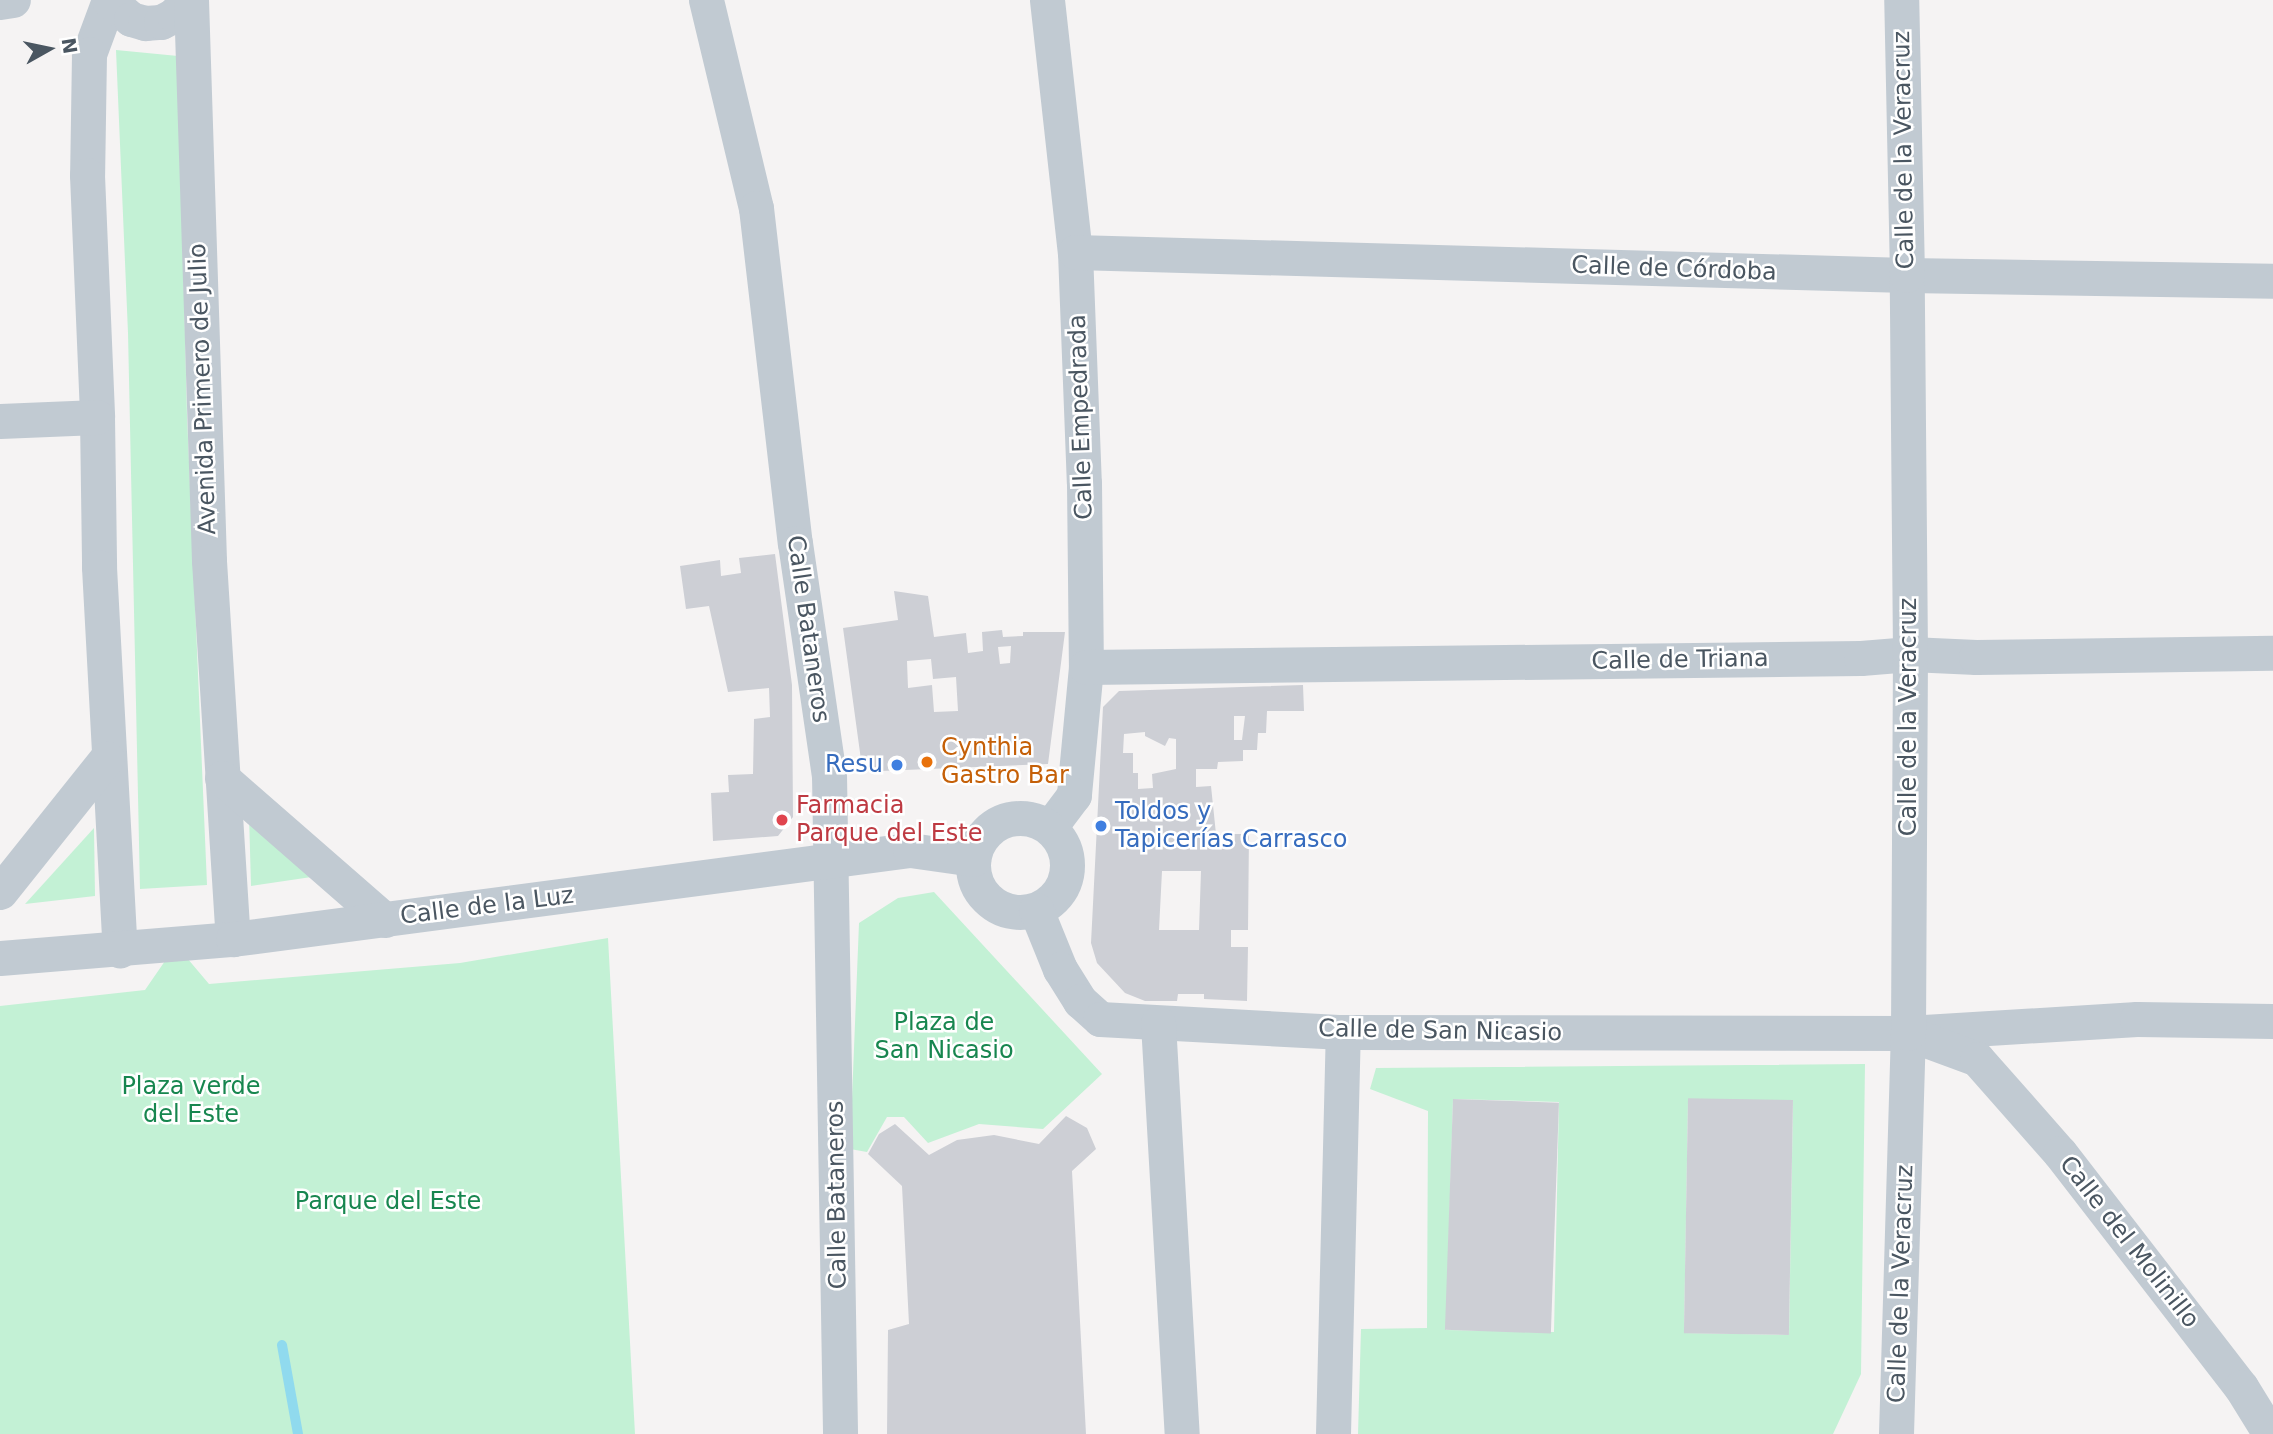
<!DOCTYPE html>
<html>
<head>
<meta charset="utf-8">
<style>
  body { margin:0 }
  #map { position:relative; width:2273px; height:1434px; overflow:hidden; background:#f5f3f3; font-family:"DejaVu Sans",sans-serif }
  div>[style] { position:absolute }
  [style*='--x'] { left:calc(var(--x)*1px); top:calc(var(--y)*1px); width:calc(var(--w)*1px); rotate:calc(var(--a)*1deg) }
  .green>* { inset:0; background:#c3f1d5 }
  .stream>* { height:10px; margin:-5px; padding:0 5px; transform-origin:5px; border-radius:5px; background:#90daee }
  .building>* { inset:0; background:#cdcfd5; transform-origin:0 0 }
  .minor>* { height:35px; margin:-17.5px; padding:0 17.5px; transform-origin:17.5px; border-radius:17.5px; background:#c1cad2 }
  .minor>.ring { margin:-17.5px; padding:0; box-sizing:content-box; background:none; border:35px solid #c1cad2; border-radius:50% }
  .dots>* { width:19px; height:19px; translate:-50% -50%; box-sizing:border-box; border:4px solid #fff; border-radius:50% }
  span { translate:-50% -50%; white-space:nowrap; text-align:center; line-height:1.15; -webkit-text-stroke:5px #fff; paint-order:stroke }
  .street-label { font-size:24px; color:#4a5661 }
  .food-label { font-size:24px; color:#c56008 }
  .left { translate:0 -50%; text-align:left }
  .shop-label { font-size:24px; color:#366cbe }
  .right { translate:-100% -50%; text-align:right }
  .health-label { font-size:24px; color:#be3a42 }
  .park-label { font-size:24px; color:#17864f }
  .north { position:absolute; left:14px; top:14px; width:70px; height:70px; -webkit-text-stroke:5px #fff; paint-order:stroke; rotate:81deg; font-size:19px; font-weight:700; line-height:28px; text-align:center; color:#4a5661 }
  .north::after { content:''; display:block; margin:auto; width:24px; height:32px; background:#4a5661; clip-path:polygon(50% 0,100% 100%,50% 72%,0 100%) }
</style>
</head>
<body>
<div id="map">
  <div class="green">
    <i style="clip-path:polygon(116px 50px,178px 56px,187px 415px,207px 885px,140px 889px,128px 333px)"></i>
    <i style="clip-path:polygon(249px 815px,325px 875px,251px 886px)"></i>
    <i style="clip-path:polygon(94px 828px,95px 896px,25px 904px)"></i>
    <i style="clip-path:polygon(934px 892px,1102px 1074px,1043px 1129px,979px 1124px,928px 1143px,904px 1117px,887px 1117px,867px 1152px,850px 1149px,859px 923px,898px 898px)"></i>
    <i style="clip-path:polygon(608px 938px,635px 1434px,0 1434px,0 1006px,145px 990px,176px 945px,209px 984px,460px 963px)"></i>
    <i style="clip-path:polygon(evenodd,1865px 1064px,1861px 1374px,1833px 1434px,1358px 1434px,1361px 1329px,1427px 1328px,1428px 1111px,1370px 1089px,1376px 1068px,1865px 1064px,1453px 1099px,1559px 1102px,1554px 1332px,1446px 1330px,1453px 1099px,1865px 1064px,1793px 1100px,1789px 1335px,1684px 1333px,1688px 1102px,1793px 1100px)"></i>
  </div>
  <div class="stream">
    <i style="--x:282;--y:1345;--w:90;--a:79.8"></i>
  </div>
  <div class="building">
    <i style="clip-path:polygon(775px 554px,792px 685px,793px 817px,778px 836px,713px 841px,711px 793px,729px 792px,728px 775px,753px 774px,754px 719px,770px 717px,769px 688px,728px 692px,709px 606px,686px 609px,680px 566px,720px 560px,721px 576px,741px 573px,739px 558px)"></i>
    <i style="clip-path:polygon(evenodd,894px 591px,928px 596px,934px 637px,966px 633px,968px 653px,983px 651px,982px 632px,1002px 630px,1003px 637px,1023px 636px,1023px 632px,1065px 632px,1048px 764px,881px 771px,861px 760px,843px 628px,898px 620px,894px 591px,1011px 646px,1010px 663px,1000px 664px,998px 647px,1011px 646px,894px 591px,931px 659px,933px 679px,956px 677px,958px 711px,934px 712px,932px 685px,908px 688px,907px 661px,931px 659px)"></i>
    <i style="clip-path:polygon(evenodd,1303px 685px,1304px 711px,1267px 711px,1266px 733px,1258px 733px,1257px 750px,1243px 750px,1243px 761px,1218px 762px,1217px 769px,1196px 769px,1196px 787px,1211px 786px,1216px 834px,1249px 834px,1248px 930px,1231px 930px,1231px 947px,1248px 947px,1247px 1001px,1204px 999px,1204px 994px,1178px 994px,1177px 1001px,1145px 1001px,1125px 993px,1097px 963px,1091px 943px,1103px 707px,1119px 691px,1303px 685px,1234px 716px,1245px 716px,1242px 740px,1234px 740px,1234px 716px,1303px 685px,1145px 732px,1145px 736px,1165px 746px,1169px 738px,1176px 739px,1176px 769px,1152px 774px,1153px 788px,1138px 789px,1138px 773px,1133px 773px,1133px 753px,1123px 753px,1124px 734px,1145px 732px,1303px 685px,1162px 871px,1201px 871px,1199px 930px,1159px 930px,1162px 871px)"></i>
    <i style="left:1453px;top:1099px;width:106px;height:231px;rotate:2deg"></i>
    <i style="left:1793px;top:1100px;width:235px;height:105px;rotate:91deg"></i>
    <i style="clip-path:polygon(1066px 1116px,1087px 1128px,1096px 1149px,1072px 1171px,1086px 1434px,887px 1434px,888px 1330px,909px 1324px,902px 1186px,868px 1154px,879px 1134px,895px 1124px,929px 1155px,957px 1140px,994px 1135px,1039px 1144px)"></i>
  </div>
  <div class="minor">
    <i style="--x:109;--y:0;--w:58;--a:110.3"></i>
    <i style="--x:89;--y:54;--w:121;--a:90.9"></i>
    <i style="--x:87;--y:175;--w:242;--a:87.6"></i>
    <i style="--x:97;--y:417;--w:150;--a:89.2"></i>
    <i style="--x:99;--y:567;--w:384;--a:86.9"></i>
    <i style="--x:109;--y:0;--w:29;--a:41"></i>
    <i style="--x:131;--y:19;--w:15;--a:16"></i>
    <i style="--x:145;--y:23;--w:16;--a:-4"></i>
    <i style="--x:161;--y:22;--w:15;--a:-28"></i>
    <i style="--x:174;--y:15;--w:20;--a:-49"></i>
    <i style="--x:191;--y:0;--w:561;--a:88.16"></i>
    <i style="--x:209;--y:561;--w:379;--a:86.4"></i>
    <i style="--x:706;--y:0;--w:214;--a:76.5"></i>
    <i style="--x:756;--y:208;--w:337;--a:83.4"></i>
    <i style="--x:795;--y:543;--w:234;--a:81.7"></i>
    <i style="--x:829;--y:775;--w:659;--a:89.04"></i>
    <i style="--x:1047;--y:0;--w:254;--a:83.7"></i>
    <i style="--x:1075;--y:252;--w:231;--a:87.8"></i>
    <i style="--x:1084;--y:483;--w:184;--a:89.4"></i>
    <i style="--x:1086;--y:667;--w:129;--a:95.4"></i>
    <i style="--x:1074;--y:795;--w:40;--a:127"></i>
    <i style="--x:0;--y:2;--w:13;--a:-9"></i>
    <i style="--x:1075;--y:252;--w:832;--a:1.58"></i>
    <i style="--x:1907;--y:275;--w:366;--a:0.9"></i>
    <i style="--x:0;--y:421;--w:97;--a:-2.4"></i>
    <i style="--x:1086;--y:667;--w:775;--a:-0.67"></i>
    <i style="--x:1861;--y:658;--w:49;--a:-4.7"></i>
    <i style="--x:1910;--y:654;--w:66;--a:2.6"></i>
    <i style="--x:1976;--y:657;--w:297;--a:-0.8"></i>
    <i style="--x:222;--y:778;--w:216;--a:41.1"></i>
    <i class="ring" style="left:973px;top:818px;width:59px;height:59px"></i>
    <i style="--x:0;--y:892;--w:171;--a:-51.4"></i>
    <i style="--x:1036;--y:910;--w:64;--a:67.9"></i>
    <i style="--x:1060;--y:969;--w:38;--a:58"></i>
    <i style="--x:1080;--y:1001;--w:27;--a:42"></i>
    <i style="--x:1100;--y:1019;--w:243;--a:3.1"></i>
    <i style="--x:1343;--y:1032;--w:565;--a:0.1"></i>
    <i style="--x:1908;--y:1033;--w:229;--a:-3.5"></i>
    <i style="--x:2137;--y:1019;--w:136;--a:0.8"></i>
    <i style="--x:0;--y:958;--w:234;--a:-4.7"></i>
    <i style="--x:233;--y:939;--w:683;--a:-7.49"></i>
    <i style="--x:910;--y:850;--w:64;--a:8.1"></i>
    <i style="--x:1158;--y:1023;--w:412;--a:86.7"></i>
    <i style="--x:1918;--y:1037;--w:63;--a:20.4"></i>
    <i style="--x:1977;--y:1059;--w:125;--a:48.6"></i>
    <i style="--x:2060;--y:1153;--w:296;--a:52.3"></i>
    <i style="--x:2241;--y:1387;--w:55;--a:58.3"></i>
    <i style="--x:1333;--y:1434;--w:402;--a:-88.6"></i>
    <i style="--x:1896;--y:1434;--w:401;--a:-88.3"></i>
    <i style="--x:1908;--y:1033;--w:379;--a:-89.7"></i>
    <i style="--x:1910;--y:654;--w:379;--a:-90.5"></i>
    <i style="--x:1907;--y:275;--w:275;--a:-91.2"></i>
  </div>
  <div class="dots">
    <i style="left:927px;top:762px;background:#e8710a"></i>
    <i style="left:897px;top:765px;background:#3f7fe0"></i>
    <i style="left:782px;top:820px;background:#e0444e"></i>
    <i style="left:1101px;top:826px;background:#3f7fe0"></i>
  </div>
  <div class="street-label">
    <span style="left:1904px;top:150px;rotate:-91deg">Calle de la Veracruz</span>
    <span style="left:1674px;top:269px;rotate:2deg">Calle de Córdoba</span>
    <span style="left:203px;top:389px;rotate:-92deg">Avenida Primero de Julio</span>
    <span style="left:1081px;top:417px;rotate:-92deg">Calle Empedrada</span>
    <span style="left:808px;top:629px;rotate:82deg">Calle Bataneros</span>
    <span style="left:1680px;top:660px;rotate:-1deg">Calle de Triana</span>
    <span style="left:1909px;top:717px;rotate:-90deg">Calle de la Veracruz</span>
    <span style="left:487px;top:906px;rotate:-7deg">Calle de la Luz</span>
    <span style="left:1440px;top:1031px;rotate:1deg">Calle de San Nicasio</span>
    <span style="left:837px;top:1195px;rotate:-91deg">Calle Bataneros</span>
    <span style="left:2129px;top:1242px;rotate:52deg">Calle del Molinillo</span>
    <span style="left:1901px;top:1284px;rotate:-88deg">Calle de la Veracruz</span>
  </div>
  <div class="food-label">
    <span class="left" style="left:941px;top:762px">Cynthia<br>Gastro Bar</span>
  </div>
  <div class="shop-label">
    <span class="right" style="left:883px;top:765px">Resu</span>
    <span class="left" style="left:1115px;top:826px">Toldos y<br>Tapicerías Carrasco</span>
  </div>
  <div class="health-label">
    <span class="left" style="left:796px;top:820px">Farmacia<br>Parque del Este</span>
  </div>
  <div class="park-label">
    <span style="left:944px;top:1037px">Plaza de<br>San Nicasio</span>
    <span style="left:191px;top:1101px">Plaza verde<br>del Este</span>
    <span style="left:388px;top:1202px">Parque del Este</span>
  </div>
  <div class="north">N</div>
</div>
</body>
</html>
